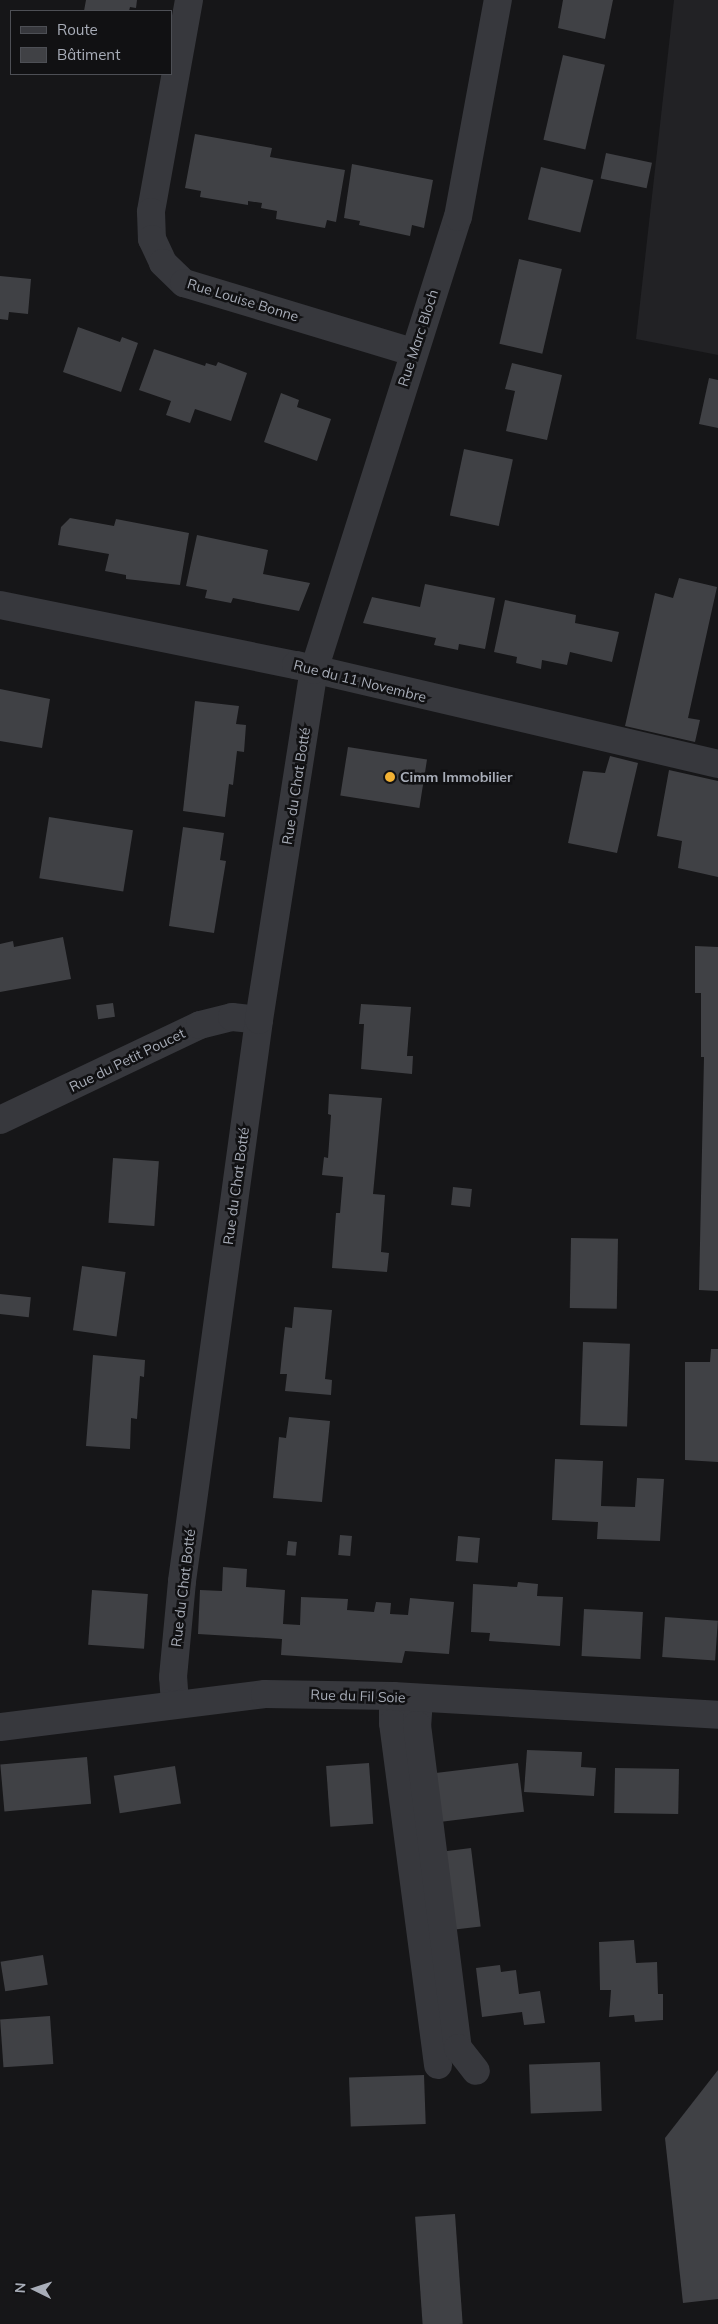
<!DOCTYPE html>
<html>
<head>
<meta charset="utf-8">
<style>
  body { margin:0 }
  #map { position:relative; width:718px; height:2324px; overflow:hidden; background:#161618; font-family:Mulish,sans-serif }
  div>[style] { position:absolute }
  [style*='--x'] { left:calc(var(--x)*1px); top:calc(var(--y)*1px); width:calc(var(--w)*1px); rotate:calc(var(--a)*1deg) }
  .built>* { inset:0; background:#222225 }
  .building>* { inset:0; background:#404145; transform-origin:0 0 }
  .minor>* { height:28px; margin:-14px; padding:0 14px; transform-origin:14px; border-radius:14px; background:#37383d }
  .dots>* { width:14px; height:14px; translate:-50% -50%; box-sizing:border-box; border:2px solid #111113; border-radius:50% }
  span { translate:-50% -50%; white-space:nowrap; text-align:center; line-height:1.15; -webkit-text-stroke:5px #111113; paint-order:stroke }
  .street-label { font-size:14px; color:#a8adb8 }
  .poi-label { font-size:14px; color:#a8adb8; font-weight:700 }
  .left { translate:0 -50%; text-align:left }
  .legend { position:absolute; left:10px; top:10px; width:162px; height:65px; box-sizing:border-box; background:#111113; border:1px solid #4d4f55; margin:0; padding:6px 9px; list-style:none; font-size:15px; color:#a8adb8 }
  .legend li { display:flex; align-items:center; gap:10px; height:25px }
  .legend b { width:25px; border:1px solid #4d4f55 }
  .north { position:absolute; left:10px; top:2264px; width:50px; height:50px; -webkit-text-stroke:4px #111113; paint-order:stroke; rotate:274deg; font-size:14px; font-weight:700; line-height:20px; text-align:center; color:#a8adb8 }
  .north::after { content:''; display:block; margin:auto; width:18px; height:22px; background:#a8adb8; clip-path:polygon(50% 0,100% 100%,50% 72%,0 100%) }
</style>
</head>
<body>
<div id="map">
  <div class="built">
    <i style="clip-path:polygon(674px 0,718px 0,718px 355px,636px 339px)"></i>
  </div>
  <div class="building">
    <i style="clip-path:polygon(86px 0,137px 0,136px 8px,130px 7px,129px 11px,84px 11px)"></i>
    <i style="clip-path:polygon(563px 0,613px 0,605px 39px,558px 28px)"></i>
    <i style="left:563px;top:55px;width:43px;height:87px;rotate:13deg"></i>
    <i style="clip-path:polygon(195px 134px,272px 148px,270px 157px,345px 170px,336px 222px,327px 220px,325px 228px,276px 219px,277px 211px,261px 208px,262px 203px,248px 201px,248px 205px,200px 197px,201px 191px,185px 188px)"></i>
    <i style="left:606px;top:153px;width:47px;height:26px;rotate:12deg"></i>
    <i style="clip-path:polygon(352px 164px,433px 180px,424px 228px,412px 225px,410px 236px,359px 225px,360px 221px,344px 218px)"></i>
    <i style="left:541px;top:167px;width:54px;height:54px;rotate:14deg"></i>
    <i style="left:519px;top:259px;width:44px;height:87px;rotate:13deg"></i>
    <i style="clip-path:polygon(0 276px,31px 279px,28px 314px,9px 312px,8px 320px,0 319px)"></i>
    <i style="clip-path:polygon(78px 327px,120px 342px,122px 337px,138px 343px,121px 392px,63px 372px)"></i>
    <i style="clip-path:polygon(154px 349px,205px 366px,206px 363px,216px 366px,218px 362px,247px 373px,231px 421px,195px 409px,190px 423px,166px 415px,171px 401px,139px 390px)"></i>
    <i style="clip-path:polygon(512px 363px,562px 375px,547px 440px,506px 431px,515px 391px,505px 389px)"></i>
    <i style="clip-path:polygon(709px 378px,718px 380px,718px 428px,699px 424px)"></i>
    <i style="clip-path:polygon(281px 393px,299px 400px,297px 407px,331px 419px,317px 461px,264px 442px)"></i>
    <i style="left:464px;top:449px;width:50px;height:68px;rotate:12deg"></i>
    <i style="clip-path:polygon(70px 518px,114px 526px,116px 519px,189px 533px,180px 585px,126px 579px,126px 575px,105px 571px,109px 554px,58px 545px,61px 527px)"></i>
    <i style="clip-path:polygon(197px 535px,268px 550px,263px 574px,310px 583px,299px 611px,233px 598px,231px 603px,205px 598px,207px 590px,186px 586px)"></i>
    <i style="clip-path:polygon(679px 578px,717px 587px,688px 718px,700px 720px,695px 742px,625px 726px,655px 593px,673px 598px)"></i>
    <i style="clip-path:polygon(425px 584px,495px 598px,485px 649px,459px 644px,458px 650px,434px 645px,436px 638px,363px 623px,372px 597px,420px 607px)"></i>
    <i style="clip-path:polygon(505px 600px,576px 615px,575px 623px,619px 632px,612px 662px,570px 652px,567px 665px,542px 660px,541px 669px,516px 663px,517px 657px,494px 652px)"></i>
    <i style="clip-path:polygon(0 689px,50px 699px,42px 748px,0 741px)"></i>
    <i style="clip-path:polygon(195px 701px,239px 706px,236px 724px,246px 725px,244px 752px,237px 751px,233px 785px,229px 784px,225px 817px,183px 811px)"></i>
    <i style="left:348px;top:747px;width:80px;height:49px;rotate:9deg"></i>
    <i style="clip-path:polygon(610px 756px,638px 763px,617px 853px,568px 843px,583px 771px,605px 773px)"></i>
    <i style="clip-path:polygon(669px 770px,718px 781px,718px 877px,678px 868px,682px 841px,657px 836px)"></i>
    <i style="left:49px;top:817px;width:85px;height:62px;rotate:9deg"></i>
    <i style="clip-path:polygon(183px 827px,224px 833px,220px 860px,226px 861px,214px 933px,169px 926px)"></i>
    <i style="clip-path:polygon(63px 937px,71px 979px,0 992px,0 944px,13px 941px,14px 947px)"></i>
    <i style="clip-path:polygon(695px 946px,718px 947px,718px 1291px,699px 1290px,704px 1057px,701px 1057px,701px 993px,695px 993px)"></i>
    <i style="left:113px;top:1003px;width:14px;height:17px;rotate:82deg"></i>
    <i style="clip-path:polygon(361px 1004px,411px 1007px,407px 1056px,413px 1056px,412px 1074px,361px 1069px,364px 1024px,359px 1024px)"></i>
    <i style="clip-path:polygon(329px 1094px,382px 1098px,373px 1194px,385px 1195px,381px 1252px,389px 1253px,387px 1272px,332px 1268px,336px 1213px,340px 1213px,343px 1177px,322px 1175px,324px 1157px,328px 1158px,331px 1115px,328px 1114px)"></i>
    <i style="left:113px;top:1158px;width:46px;height:65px;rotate:4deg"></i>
    <i style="left:453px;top:1187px;width:19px;height:18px;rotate:6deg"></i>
    <i style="left:571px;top:1238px;width:47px;height:70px;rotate:1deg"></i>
    <i style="left:82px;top:1266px;width:44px;height:65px;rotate:8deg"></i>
    <i style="left:0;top:1294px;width:31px;height:20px;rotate:6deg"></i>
    <i style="clip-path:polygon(294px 1307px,332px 1310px,325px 1379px,332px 1380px,331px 1395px,285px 1391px,287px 1374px,280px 1374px,283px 1344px,285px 1327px,292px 1328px)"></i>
    <i style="left:583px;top:1342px;width:47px;height:83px;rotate:2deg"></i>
    <i style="clip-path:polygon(711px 1349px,718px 1349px,718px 1462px,685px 1460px,685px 1362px,710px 1362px)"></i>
    <i style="clip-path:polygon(93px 1355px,145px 1360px,144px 1377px,140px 1376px,137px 1419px,131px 1418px,130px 1449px,86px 1446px)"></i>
    <i style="clip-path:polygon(289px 1417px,330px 1421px,322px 1502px,273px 1498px,279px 1437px,286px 1438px)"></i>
    <i style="clip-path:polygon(555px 1459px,603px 1461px,601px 1506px,635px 1507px,637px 1478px,664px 1479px,660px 1541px,597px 1539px,598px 1522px,552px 1520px)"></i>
    <i style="left:340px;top:1535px;width:12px;height:20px;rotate:5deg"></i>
    <i style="left:458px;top:1536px;width:22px;height:25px;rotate:5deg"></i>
    <i style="left:288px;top:1541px;width:9px;height:14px;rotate:6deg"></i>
    <i style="clip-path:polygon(223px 1567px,247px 1569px,246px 1587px,285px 1590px,283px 1624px,300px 1625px,301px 1597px,348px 1599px,347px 1610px,374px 1612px,376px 1602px,391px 1603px,390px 1614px,408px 1615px,410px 1598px,454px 1602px,449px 1654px,405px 1651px,402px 1663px,281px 1655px,282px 1639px,198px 1634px,200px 1590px,222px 1591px)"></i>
    <i style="clip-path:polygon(518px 1582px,538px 1584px,537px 1596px,563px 1597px,560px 1646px,489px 1641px,490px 1633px,471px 1632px,473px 1584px,517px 1587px)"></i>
    <i style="left:92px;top:1590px;width:56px;height:55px;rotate:4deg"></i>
    <i style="left:584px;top:1609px;width:59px;height:47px;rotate:3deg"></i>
    <i style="left:665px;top:1617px;width:53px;height:40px;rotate:4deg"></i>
    <i style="clip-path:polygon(527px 1750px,582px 1752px,581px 1767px,596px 1768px,594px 1796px,524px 1792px)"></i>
    <i style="left:87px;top:1757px;width:47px;height:87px;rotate:85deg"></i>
    <i style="left:369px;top:1763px;width:61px;height:43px;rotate:86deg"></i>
    <i style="left:518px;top:1763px;width:49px;height:85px;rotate:83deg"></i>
    <i style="left:175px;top:1766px;width:38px;height:62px;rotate:81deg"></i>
    <i style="left:615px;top:1768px;width:64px;height:45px;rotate:1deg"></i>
    <i style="left:471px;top:1848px;width:79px;height:28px;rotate:83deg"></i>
    <i style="clip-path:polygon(634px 1940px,636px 1963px,657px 1962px,658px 1994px,663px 1994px,663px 2020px,635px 2022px,634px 2015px,609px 2017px,611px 1990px,600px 1990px,599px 1942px)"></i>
    <i style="left:43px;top:1955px;width:30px;height:43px;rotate:81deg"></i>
    <i style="clip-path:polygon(500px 1965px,501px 1972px,516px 1970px,519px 1994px,540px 1991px,545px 2023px,524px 2025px,522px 2012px,482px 2017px,476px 1968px)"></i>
    <i style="left:50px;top:2016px;width:48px;height:50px;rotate:86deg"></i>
    <i style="left:600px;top:2062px;width:49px;height:71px;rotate:88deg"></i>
    <i style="clip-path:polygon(718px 2070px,718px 2299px,683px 2303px,665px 2138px)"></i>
    <i style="left:424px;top:2075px;width:49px;height:75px;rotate:88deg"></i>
    <i style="left:455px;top:2214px;width:110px;height:40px;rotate:86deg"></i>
  </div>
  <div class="minor">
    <i style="--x:189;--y:0;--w:215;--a:100.2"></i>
    <i style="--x:151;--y:212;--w:27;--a:88"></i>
    <i style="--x:152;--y:239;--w:26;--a:65"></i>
    <i style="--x:163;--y:263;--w:29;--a:44"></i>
    <i style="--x:184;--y:283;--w:239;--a:16.8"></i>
    <i style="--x:0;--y:605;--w:302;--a:11.5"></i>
    <i style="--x:296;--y:665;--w:433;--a:13.2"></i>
    <i style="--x:0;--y:1120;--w:221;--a:-25.4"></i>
    <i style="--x:200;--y:1025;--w:33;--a:-14"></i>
    <i style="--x:232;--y:1017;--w:27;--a:6"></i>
    <i style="--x:393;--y:1696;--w:27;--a:90"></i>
    <i style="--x:393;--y:1723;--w:345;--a:82.5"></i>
    <i style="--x:419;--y:1699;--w:26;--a:94"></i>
    <i style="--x:417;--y:1725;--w:326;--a:82.8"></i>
    <i style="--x:458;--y:2048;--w:29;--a:52"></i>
    <i style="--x:175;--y:1704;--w:27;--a:-94"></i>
    <i style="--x:173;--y:1677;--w:96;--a:-84.6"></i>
    <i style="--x:182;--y:1581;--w:566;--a:-82.18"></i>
    <i style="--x:259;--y:1020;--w:354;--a:-81.1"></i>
    <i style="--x:314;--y:670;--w:475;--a:-72.4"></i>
    <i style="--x:458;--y:217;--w:221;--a:-79.6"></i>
    <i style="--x:0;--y:1727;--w:267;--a:-7.1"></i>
    <i style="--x:265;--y:1694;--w:128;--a:0.9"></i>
    <i style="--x:393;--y:1696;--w:326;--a:3.3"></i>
  </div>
  <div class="dots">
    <i style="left:390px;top:777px;background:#f2b134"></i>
  </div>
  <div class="street-label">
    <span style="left:243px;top:300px;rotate:17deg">Rue Louise Bonne</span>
    <span style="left:418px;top:338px;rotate:-72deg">Rue Marc Bloch</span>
    <span style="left:360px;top:681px;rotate:14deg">Rue du 11 Novembre</span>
    <span style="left:296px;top:786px;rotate:-81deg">Rue du Chat Botté</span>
    <span style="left:127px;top:1060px;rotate:-26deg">Rue du Petit Poucet</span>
    <span style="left:236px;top:1186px;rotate:-82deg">Rue du Chat Botté</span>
    <span style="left:183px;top:1588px;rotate:-83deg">Rue du Chat Botté</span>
    <span style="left:358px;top:1696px;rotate:2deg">Rue du Fil Soie</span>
  </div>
  <div class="poi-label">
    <span class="left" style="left:400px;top:777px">Cimm Immobilier</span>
  </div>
  <ul class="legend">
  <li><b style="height:6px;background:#37383d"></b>Route</li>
  <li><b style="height:14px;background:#404145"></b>Bâtiment</li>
  </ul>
  <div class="north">N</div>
</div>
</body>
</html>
